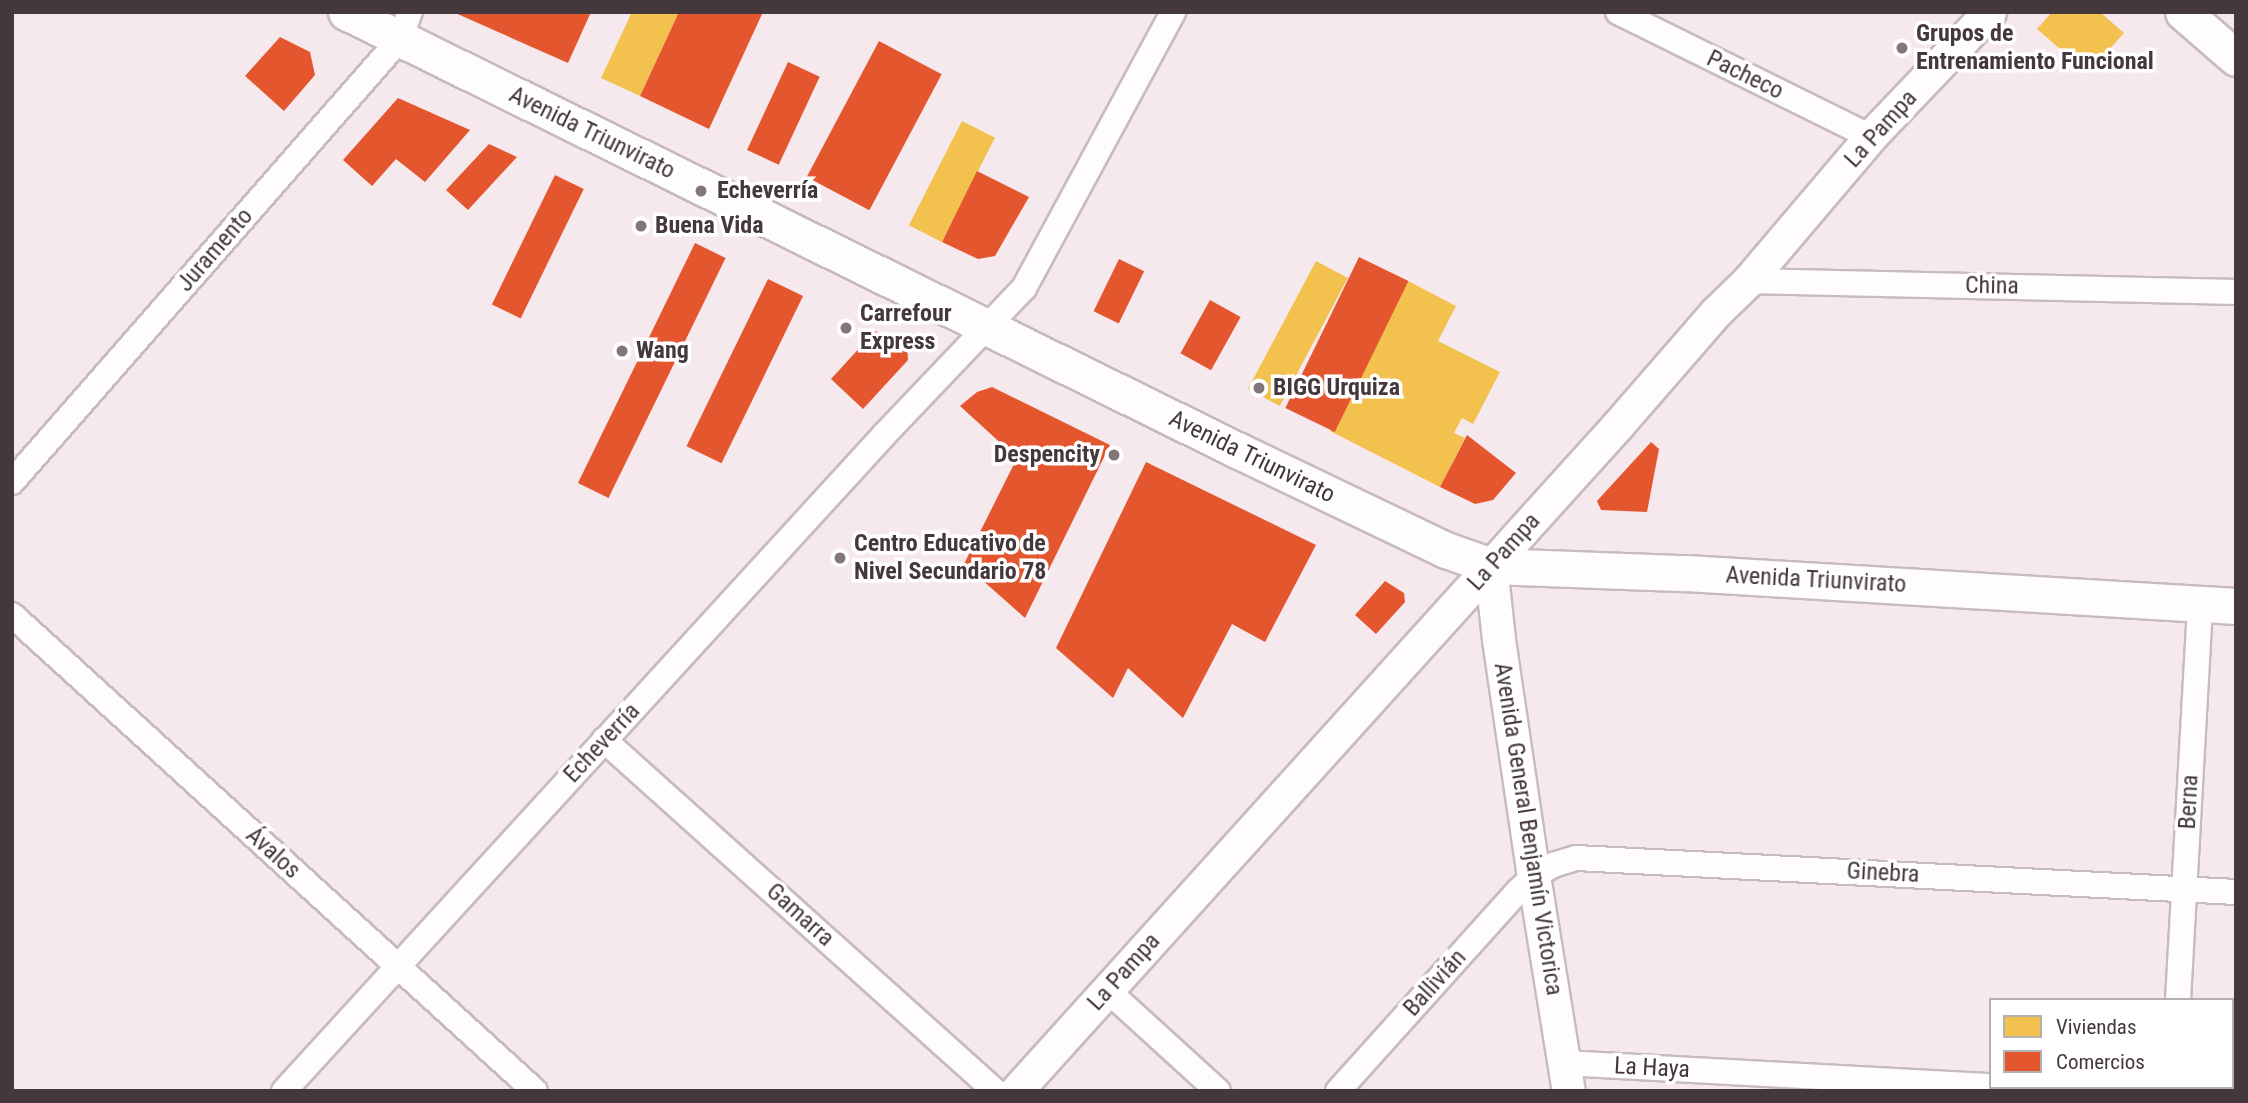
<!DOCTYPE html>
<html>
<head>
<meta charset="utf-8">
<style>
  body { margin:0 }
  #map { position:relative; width:2248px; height:1103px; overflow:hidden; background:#f6e9ee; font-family:"Roboto Condensed",sans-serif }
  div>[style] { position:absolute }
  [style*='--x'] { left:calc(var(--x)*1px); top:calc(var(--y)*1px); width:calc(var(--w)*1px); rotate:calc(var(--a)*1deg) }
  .homes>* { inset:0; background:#f2c14e; transform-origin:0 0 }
  .shops>* { inset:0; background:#e4572e; transform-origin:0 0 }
  .roads { filter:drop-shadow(2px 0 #c7bbc0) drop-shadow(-2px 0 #c7bbc0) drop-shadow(0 2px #c7bbc0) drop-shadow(0 -2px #c7bbc0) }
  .minor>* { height:24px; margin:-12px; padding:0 12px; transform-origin:12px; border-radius:12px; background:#fefcfc }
  .tertiary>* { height:32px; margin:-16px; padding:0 16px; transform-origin:16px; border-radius:16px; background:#fefcfc }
  .secondary>* { height:35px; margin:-17.5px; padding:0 17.5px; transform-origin:17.5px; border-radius:17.5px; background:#fefcfc }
  .dots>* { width:19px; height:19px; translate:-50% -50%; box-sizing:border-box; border:4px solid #fff; border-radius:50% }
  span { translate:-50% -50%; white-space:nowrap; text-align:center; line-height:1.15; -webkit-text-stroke:7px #fff; paint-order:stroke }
  .poi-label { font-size:24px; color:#44383d; font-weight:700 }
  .left { translate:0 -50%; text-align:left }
  .right { translate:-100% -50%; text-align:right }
  .street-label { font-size:24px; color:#44383d }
  .frame { position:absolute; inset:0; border:14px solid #44383d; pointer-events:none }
  .legend { position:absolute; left:1989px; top:998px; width:245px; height:91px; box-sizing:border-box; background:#fff; border:2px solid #b4afb1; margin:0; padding:9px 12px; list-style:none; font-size:21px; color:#44383d }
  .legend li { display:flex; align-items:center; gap:14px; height:35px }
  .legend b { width:35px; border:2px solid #b4afb1 }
</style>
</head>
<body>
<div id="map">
  <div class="homes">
    <i style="clip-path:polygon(632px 12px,679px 12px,640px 96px,601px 78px)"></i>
    <i style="clip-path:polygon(2052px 12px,2100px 12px,2124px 33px,2088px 73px,2037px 29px)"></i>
    <i style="left:962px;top:121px;width:37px;height:117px;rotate:27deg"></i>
    <i style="left:1316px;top:261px;width:36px;height:145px;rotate:28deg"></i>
    <i style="clip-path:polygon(1408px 281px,1456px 306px,1438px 341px,1500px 372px,1473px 424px,1462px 418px,1454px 433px,1465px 438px,1440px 487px,1330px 431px)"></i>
  </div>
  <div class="shops">
    <i style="clip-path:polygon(453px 12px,591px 12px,568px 63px)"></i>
    <i style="clip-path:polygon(679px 12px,763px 12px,709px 129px,640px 96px)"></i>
    <i style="clip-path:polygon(280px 37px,310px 52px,315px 75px,284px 111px,245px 76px)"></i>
    <i style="left:879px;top:41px;width:71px;height:154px;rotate:28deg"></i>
    <i style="left:788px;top:62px;width:35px;height:97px;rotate:25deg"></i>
    <i style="clip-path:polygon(398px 98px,470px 130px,425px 182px,396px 159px,372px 186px,343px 160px)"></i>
    <i style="clip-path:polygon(489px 144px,517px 157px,468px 210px,446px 190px)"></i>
    <i style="clip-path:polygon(977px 171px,1029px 197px,995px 256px,978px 259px,942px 242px)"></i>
    <i style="left:555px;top:175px;width:32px;height:144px;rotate:26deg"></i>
    <i style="left:695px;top:243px;width:34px;height:267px;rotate:26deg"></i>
    <i style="left:1359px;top:257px;width:55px;height:168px;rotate:26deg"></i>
    <i style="left:1119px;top:259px;width:28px;height:58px;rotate:26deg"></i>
    <i style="left:768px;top:279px;width:39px;height:186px;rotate:26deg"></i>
    <i style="left:1210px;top:300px;width:35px;height:61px;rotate:29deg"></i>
    <i style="clip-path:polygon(875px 331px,907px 347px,908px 360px,863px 409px,831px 379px)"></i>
    <i style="clip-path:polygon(992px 387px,1110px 445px,1025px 618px,964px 564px,1017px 458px,960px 406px,977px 392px)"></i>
    <i style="clip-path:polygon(1467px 435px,1516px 473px,1493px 500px,1475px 504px,1440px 487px)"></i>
    <i style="clip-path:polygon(1651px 442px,1659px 449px,1647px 512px,1601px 510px,1597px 501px)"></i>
    <i style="clip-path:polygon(1146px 462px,1316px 545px,1265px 642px,1232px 624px,1183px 718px,1128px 668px,1113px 698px,1056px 648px)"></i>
    <i style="clip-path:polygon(1385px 581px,1404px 593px,1405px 602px,1376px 634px,1355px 615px)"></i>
  </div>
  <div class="roads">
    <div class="minor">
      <i style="--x:1618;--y:12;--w:282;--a:26.3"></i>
      <i style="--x:1749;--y:281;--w:487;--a:1.3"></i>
      <i style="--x:12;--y:482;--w:589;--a:-48.79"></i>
      <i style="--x:400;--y:39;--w:29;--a:-70"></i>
      <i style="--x:12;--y:615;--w:707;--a:42.31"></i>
      <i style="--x:604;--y:740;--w:525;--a:41.91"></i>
      <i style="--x:1107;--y:990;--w:150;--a:42.3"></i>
      <i style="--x:2178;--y:1000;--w:397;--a:-86.8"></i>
      <i style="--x:1564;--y:1063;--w:428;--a:3.1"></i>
      <i style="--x:2019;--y:1087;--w:67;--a:3.4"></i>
      <i style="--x:284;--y:1091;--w:889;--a:-47.55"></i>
      <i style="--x:884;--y:435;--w:203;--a:-46.4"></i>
      <i style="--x:1024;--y:288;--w:314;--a:-61.6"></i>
      <i style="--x:1338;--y:1091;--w:268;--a:-48"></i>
      <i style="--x:1517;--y:892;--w:23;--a:-43"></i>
      <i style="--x:1534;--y:876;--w:22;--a:-30"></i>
      <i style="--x:1553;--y:865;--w:24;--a:-17"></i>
      <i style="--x:1576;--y:858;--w:661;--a:2.95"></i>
      <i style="--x:2173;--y:1091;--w:4;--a:-90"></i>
    </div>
    <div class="tertiary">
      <i style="--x:1491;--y:566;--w:74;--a:83.8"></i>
      <i style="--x:1499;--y:640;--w:239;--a:81.6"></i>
      <i style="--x:1534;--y:876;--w:218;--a:80.8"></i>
      <i style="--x:1017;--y:1091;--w:895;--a:-47.9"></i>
      <i style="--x:1617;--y:427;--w:151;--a:-49"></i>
      <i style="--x:1716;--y:313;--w:46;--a:-44.1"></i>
      <i style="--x:1749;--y:281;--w:189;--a:-49.7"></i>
      <i style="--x:1871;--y:137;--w:173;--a:-46.4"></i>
    </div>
    <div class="secondary">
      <i style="--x:346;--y:12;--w:993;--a:26.18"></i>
      <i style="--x:1237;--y:450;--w:232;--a:25.6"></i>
      <i style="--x:1446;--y:550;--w:48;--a:19.6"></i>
      <i style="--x:1491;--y:566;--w:195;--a:2.1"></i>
      <i style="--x:1686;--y:573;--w:551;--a:3.43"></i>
      <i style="--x:2183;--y:12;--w:70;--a:41"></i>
    </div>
  </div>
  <div class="dots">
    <i style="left:1902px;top:48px;background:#82767b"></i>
    <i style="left:701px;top:191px;background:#82767b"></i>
    <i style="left:641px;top:226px;background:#82767b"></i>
    <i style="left:846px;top:328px;background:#82767b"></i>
    <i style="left:622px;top:351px;background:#82767b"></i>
    <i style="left:1259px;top:388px;background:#82767b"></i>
    <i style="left:1114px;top:455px;background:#82767b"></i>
    <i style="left:840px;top:558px;background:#82767b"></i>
  </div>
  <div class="poi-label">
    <span class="left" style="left:1916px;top:48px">Grupos de<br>Entrenamiento Funcional</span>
    <span class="left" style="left:717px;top:191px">Echeverría</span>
    <span class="left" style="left:655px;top:226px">Buena Vida</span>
    <span class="left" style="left:860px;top:328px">Carrefour<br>Express</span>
    <span class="left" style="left:636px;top:351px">Wang</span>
    <span class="left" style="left:1273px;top:388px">BIGG Urquiza</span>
    <span class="right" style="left:1100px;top:455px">Despencity</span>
    <span class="left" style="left:854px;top:558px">Centro Educativo de<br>Nivel Secundario 78</span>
  </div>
  <div class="street-label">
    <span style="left:1745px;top:75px;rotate:26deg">Pacheco</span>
    <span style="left:1881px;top:129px;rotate:-48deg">La Pampa</span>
    <span style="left:592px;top:133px;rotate:26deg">Avenida Triunvirato</span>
    <span style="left:215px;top:250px;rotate:-49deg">Juramento</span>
    <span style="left:1992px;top:286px;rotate:1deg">China</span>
    <span style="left:1252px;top:457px;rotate:26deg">Avenida Triunvirato</span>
    <span style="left:1504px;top:552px;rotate:-48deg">La Pampa</span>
    <span style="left:1816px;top:580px;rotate:3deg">Avenida Triunvirato</span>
    <span style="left:602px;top:743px;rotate:-47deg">Echeverría</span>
    <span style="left:2189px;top:802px;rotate:-87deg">Berna</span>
    <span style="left:1528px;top:829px;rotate:81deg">Avenida General Benjamín Victorica</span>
    <span style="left:273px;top:853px;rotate:42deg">Ávalos</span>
    <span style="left:1883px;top:873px;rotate:3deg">Ginebra</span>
    <span style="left:800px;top:915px;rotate:42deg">Gamarra</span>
    <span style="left:1124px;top:972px;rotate:-48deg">La Pampa</span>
    <span style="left:1435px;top:983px;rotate:-48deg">Ballivián</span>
    <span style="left:1652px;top:1068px;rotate:3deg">La Haya</span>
  </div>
  <div class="frame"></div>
  <ul class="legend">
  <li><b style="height:19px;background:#f2c14e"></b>Viviendas</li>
  <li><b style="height:19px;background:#e4572e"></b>Comercios</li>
  </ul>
</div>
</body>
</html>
